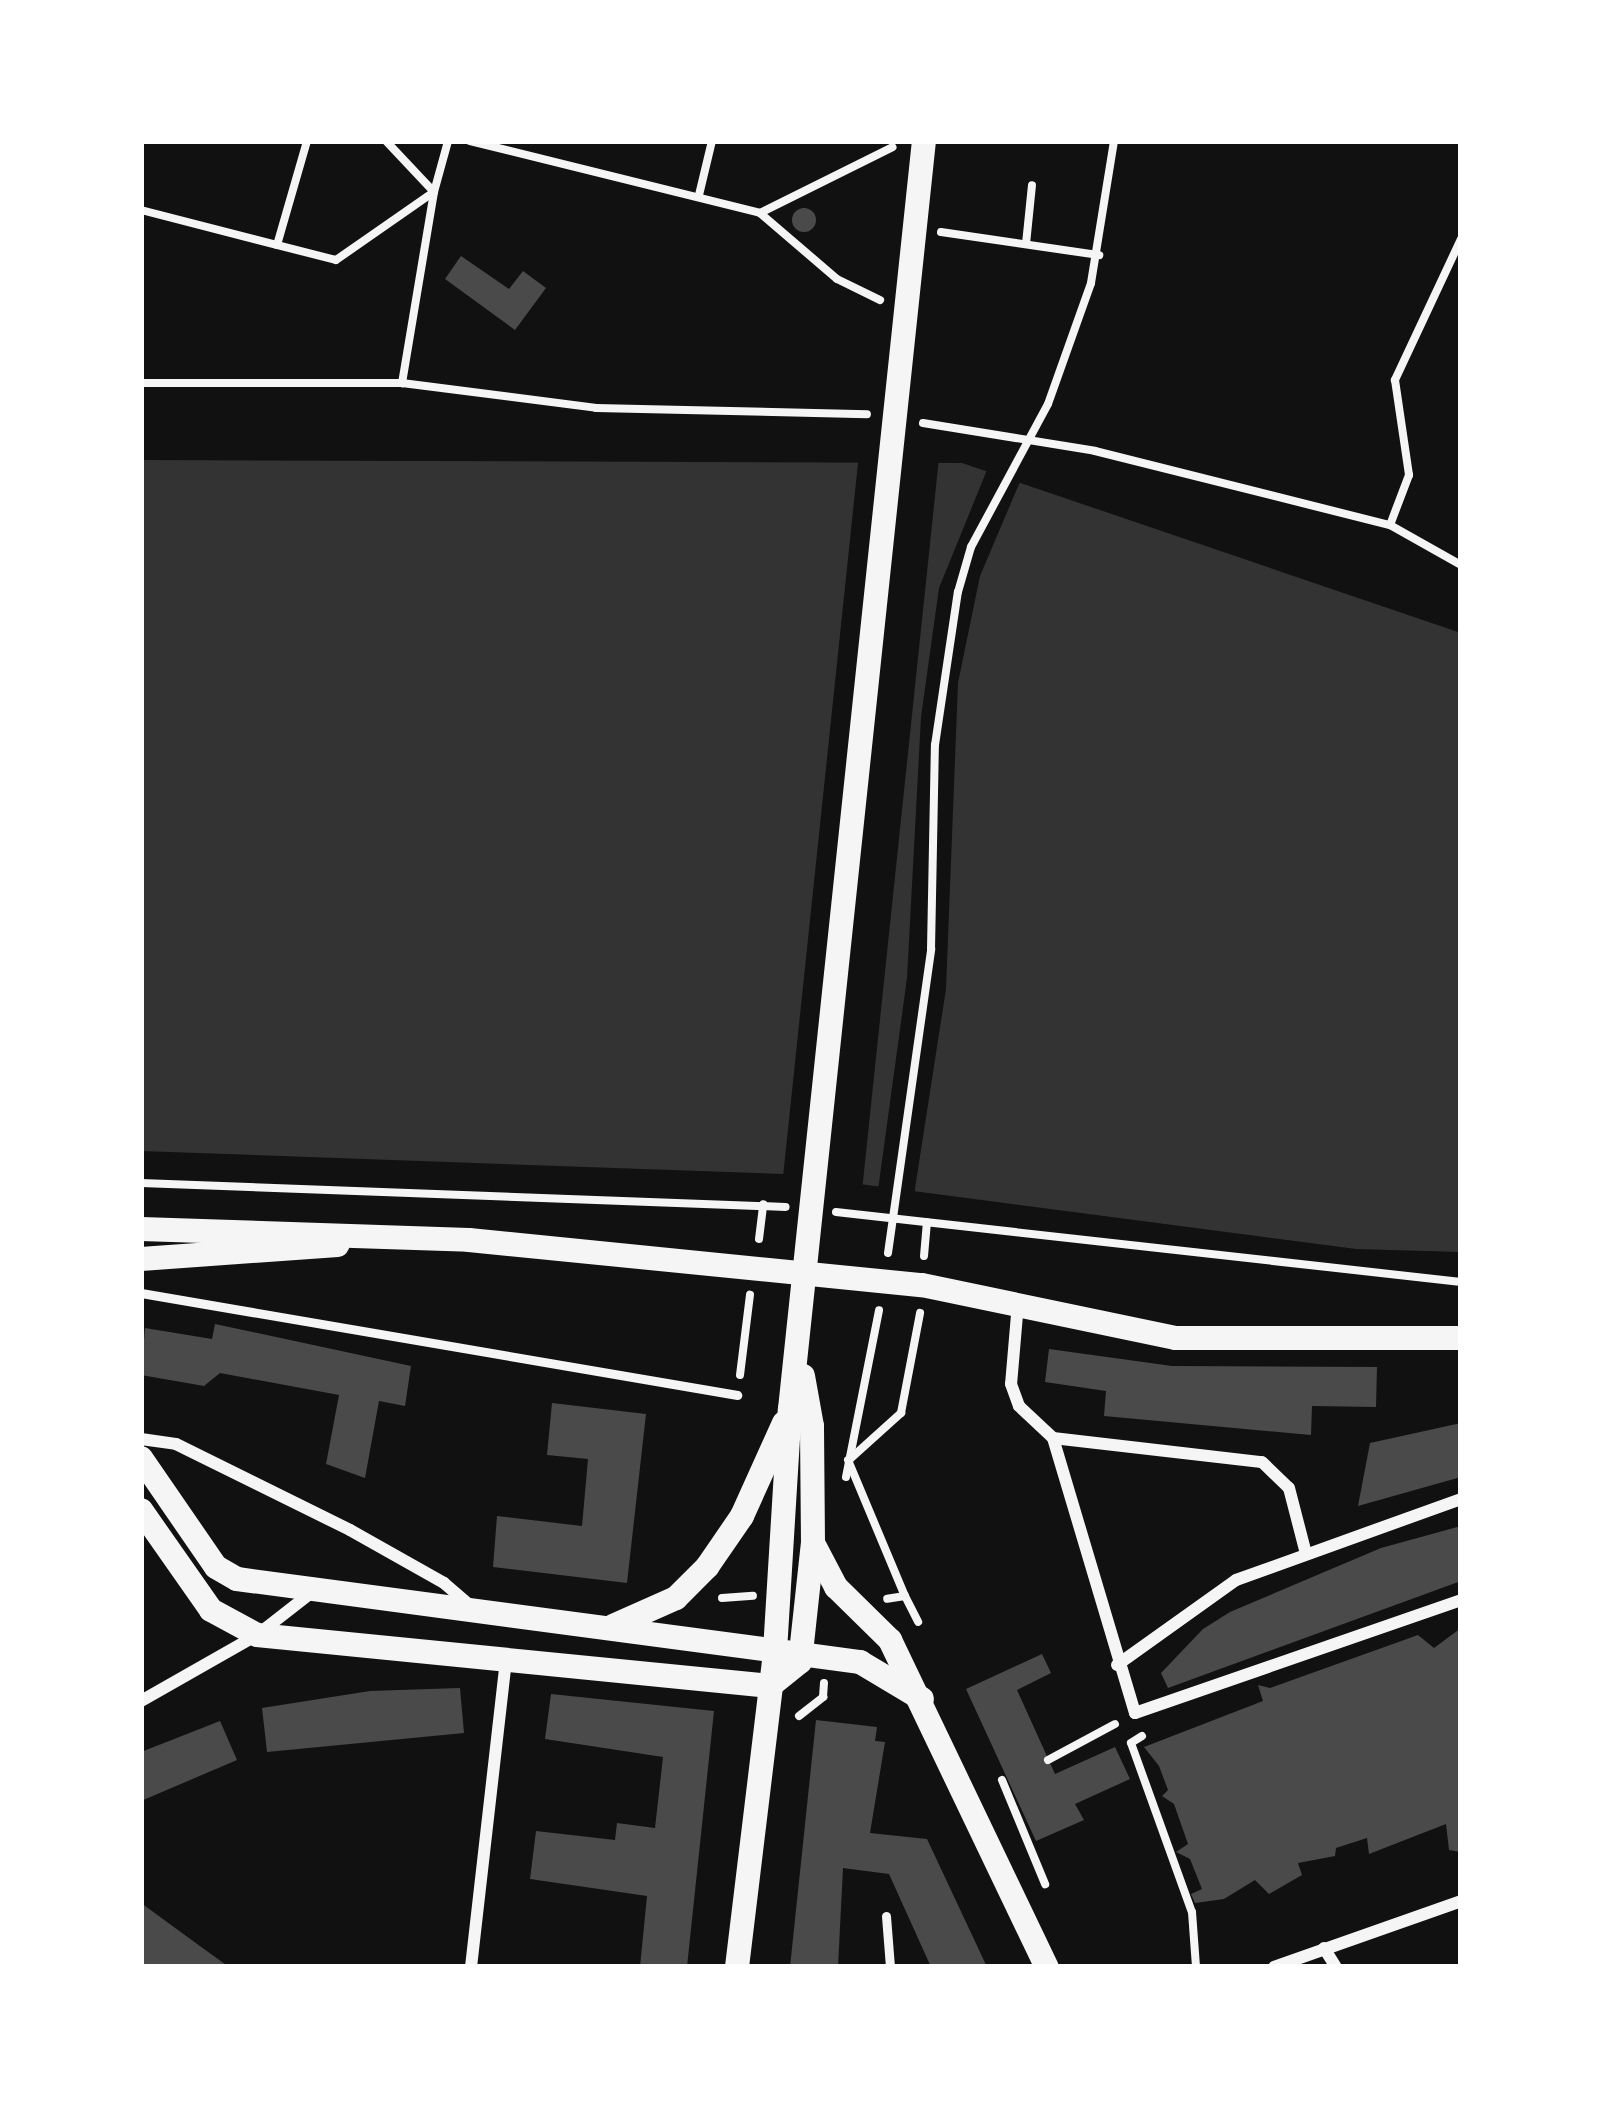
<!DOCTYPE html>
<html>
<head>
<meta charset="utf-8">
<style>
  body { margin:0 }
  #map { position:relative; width:1602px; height:2108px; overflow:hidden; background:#111; font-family:"Exo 2",sans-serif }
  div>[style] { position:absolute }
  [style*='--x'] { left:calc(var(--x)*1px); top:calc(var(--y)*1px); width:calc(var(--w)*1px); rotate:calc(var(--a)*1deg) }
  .water>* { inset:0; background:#333 }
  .pier>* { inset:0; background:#111; transform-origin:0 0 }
  .building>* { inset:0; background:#4a4a4a }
  .round { border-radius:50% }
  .path>* { height:8px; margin:-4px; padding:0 4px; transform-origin:4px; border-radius:4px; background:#f5f5f5 }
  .service>* { height:9px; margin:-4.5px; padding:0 4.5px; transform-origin:4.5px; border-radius:4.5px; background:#f5f5f5 }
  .minor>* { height:12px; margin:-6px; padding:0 6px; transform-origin:6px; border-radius:6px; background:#f5f5f5 }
  .secondary>* { height:24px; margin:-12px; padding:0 12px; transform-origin:12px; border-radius:12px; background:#f5f5f5 }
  span { translate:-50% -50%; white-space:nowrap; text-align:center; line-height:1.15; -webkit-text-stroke:12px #fff; paint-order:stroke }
  .frame { position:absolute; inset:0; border:144px solid #fff; pointer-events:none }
</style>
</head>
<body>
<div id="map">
  <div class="water">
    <i style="clip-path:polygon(141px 460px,962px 463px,1461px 633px,1461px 1252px,1356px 1249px,783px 1174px,141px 1151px)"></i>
  </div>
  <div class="pier">
    <i style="left:939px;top:458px;width:734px;height:80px;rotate:96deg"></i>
    <i style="clip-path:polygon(989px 465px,1022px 477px,980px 576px,958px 683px,946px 989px,914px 1195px,878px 1190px,907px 978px,921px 717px,939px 588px)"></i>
  </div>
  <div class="building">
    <i class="round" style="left:792px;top:208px;width:24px;height:24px"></i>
    <i style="clip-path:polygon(461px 256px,509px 289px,523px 271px,546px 288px,515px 330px,445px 279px)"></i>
    <i style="clip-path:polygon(215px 1324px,411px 1366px,405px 1406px,379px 1401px,365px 1478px,326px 1464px,339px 1395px,220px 1373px,204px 1386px,141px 1375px,145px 1328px,212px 1339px)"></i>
    <i style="clip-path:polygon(1049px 1349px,1172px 1366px,1377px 1367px,1376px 1407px,1312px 1406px,1311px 1435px,1104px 1416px,1106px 1391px,1045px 1382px)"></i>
    <i style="clip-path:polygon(552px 1403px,646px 1414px,627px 1583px,493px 1567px,497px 1516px,582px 1526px,588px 1459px,547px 1455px)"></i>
    <i style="clip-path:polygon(1461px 1423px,1461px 1477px,1358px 1506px,1370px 1443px)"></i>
    <i style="clip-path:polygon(1461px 1526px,1461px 1581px,1168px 1688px,1161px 1673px,1203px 1629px,1230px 1612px,1381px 1548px)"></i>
    <i style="clip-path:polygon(1461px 1628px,1461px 1852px,1449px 1850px,1446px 1824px,1369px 1854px,1367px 1838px,1336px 1848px,1335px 1856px,1298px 1863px,1302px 1875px,1269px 1894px,1255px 1880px,1224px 1899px,1195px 1903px,1191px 1894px,1202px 1889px,1190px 1859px,1176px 1852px,1188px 1844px,1174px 1804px,1162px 1796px,1168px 1790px,1159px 1766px,1144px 1747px,1263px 1701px,1258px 1685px,1270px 1688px,1418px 1635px,1434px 1648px)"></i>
    <i style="clip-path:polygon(1042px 1654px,1051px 1673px,1017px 1690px,1055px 1774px,1115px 1747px,1130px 1779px,1075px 1804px,1084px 1820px,1036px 1841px,966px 1689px)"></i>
    <i style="clip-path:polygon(460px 1688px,464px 1733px,267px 1752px,262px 1708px,370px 1691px)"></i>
    <i style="clip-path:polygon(551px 1694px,714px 1711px,687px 1967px,640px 1967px,647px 1896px,530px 1879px,536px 1831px,615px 1840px,617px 1823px,655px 1828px,663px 1757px,545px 1739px)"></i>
    <i style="clip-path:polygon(816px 1720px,877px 1727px,875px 1741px,885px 1742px,870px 1833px,927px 1839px,987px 1967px,931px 1967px,889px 1874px,843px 1868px,838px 1967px,790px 1967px)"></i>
    <i style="clip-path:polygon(220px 1721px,237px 1760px,141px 1801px,141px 1752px)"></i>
    <i style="clip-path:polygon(141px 1903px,204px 1949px,229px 1967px,143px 1967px)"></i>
  </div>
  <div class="path">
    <i style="--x:386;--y:141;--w:70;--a:46.7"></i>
    <i style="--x:434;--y:192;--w:194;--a:99.5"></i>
    <i style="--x:402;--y:383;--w:196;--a:7.3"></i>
    <i style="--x:596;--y:408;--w:271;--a:1.3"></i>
    <i style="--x:470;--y:141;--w:299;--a:13.9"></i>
    <i style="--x:760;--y:213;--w:101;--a:40.6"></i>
    <i style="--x:837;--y:279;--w:48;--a:26"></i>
    <i style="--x:699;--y:195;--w:56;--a:-76.5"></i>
    <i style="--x:141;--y:210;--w:201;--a:14.4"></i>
    <i style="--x:336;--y:260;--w:119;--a:-34.8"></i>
    <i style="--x:434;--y:192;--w:53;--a:-74.6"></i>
    <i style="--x:760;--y:213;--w:148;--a:-26.4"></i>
    <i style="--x:941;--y:232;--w:160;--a:8.3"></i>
    <i style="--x:1461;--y:239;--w:156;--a:115.1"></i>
    <i style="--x:1395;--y:380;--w:96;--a:81.6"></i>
    <i style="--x:1409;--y:475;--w:53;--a:110.8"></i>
    <i style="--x:1390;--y:525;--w:81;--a:29.4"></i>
    <i style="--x:1026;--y:244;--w:59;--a:-84.2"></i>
    <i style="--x:277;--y:245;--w:108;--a:-73.9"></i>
    <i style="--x:141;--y:383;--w:261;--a:0"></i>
    <i style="--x:923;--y:423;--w:174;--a:9.2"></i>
    <i style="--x:1095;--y:451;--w:304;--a:14.1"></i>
    <i style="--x:141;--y:1183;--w:645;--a:2.13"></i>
    <i style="--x:836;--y:1212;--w:629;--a:6.39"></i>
    <i style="--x:759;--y:1239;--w:35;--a:-83"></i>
    <i style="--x:888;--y:1253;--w:307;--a:-81.9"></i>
    <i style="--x:931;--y:949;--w:204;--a:-88.9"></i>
    <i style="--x:935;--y:745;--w:155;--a:-81.5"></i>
    <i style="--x:958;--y:592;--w:47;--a:-73.9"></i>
    <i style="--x:971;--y:547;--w:162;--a:-61.7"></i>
    <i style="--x:1048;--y:404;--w:128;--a:-70.4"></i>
    <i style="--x:1091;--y:283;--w:144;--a:-80.8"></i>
    <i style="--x:924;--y:1256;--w:34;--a:-85"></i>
    <i style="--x:740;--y:1375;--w:81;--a:-82.9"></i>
    <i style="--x:850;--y:1459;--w:69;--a:-42"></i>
    <i style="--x:901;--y:1413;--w:102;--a:-79.2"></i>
    <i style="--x:848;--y:1460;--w:147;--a:67.3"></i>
    <i style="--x:905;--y:1596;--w:18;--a:171"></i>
    <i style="--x:846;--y:1477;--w:170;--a:-78.8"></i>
    <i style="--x:905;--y:1596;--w:29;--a:63"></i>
    <i style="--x:722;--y:1598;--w:31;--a:-4"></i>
    <i style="--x:799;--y:1716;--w:31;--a:-38"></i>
    <i style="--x:823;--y:1697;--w:14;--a:-86"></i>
    <i style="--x:1142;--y:1736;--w:13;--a:148"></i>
    <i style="--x:1131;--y:1743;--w:180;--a:70.2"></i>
    <i style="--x:1192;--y:1912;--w:55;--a:85.8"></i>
    <i style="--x:1048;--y:1760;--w:76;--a:-28.2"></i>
    <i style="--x:1002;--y:1780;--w:113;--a:67.5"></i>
  </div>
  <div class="service">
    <i style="--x:141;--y:1293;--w:605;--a:9.71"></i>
    <i style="--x:886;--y:1916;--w:51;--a:85.5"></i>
  </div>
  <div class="minor">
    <i style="--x:1018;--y:1303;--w:81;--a:94.9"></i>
    <i style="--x:1011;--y:1384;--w:23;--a:70"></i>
    <i style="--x:1019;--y:1406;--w:47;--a:43.3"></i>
    <i style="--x:1053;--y:1438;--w:287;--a:73.4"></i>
    <i style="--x:1135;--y:1713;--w:345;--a:-19.1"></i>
    <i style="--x:1053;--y:1438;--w:210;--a:6.6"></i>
    <i style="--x:1262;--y:1462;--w:37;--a:44"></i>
    <i style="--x:1289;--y:1488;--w:64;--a:75.5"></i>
    <i style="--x:141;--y:1439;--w:35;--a:8"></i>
    <i style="--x:176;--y:1444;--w:194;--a:26.3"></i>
    <i style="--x:350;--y:1530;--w:108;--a:29.4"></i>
    <i style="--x:444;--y:1583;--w:33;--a:41"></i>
    <i style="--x:1117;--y:1665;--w:146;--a:-35.5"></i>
    <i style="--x:1236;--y:1580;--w:239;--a:-19.8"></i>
    <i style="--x:141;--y:1701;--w:133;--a:-29.6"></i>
    <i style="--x:257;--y:1635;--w:70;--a:-38"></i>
    <i style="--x:1324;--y:1948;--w:22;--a:58"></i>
    <i style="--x:471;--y:1967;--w:311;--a:-83.5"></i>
    <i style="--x:1274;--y:1967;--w:198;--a:-19.4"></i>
  </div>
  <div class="secondary">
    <i style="--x:141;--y:1229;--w:328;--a:1.9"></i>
    <i style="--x:469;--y:1240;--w:455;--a:5.7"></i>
    <i style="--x:922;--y:1285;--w:259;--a:11.8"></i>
    <i style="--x:1176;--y:1338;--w:285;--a:0"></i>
    <i style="--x:141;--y:1259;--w:197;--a:-4.1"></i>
    <i style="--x:141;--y:1458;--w:132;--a:55.5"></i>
    <i style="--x:216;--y:1567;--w:24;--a:30"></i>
    <i style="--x:237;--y:1579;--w:629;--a:7.59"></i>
    <i style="--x:860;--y:1662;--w:72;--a:30.8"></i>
    <i style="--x:141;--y:1510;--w:122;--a:55"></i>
    <i style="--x:211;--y:1610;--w:52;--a:28.5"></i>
    <i style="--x:257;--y:1635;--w:516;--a:5.68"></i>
    <i style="--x:813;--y:1543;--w:50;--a:62.4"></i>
    <i style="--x:836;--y:1587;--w:76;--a:44.5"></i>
    <i style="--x:890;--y:1640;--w:363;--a:64.4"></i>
    <i style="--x:613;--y:1626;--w:69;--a:-24"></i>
    <i style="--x:676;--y:1598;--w:44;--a:-45"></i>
    <i style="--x:707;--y:1567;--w:62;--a:-55.5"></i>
    <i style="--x:742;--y:1516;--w:102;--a:-65.7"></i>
    <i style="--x:770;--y:1686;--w:38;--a:-39"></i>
    <i style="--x:800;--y:1662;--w:120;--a:-83.8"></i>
    <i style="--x:813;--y:1543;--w:117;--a:-90.5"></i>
    <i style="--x:812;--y:1426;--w:51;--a:-100.2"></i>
    <i style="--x:737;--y:1967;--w:318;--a:-83.1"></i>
    <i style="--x:775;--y:1651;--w:242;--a:-86.5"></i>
    <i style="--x:790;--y:1409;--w:1275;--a:-83.97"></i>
  </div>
  <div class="frame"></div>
</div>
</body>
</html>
